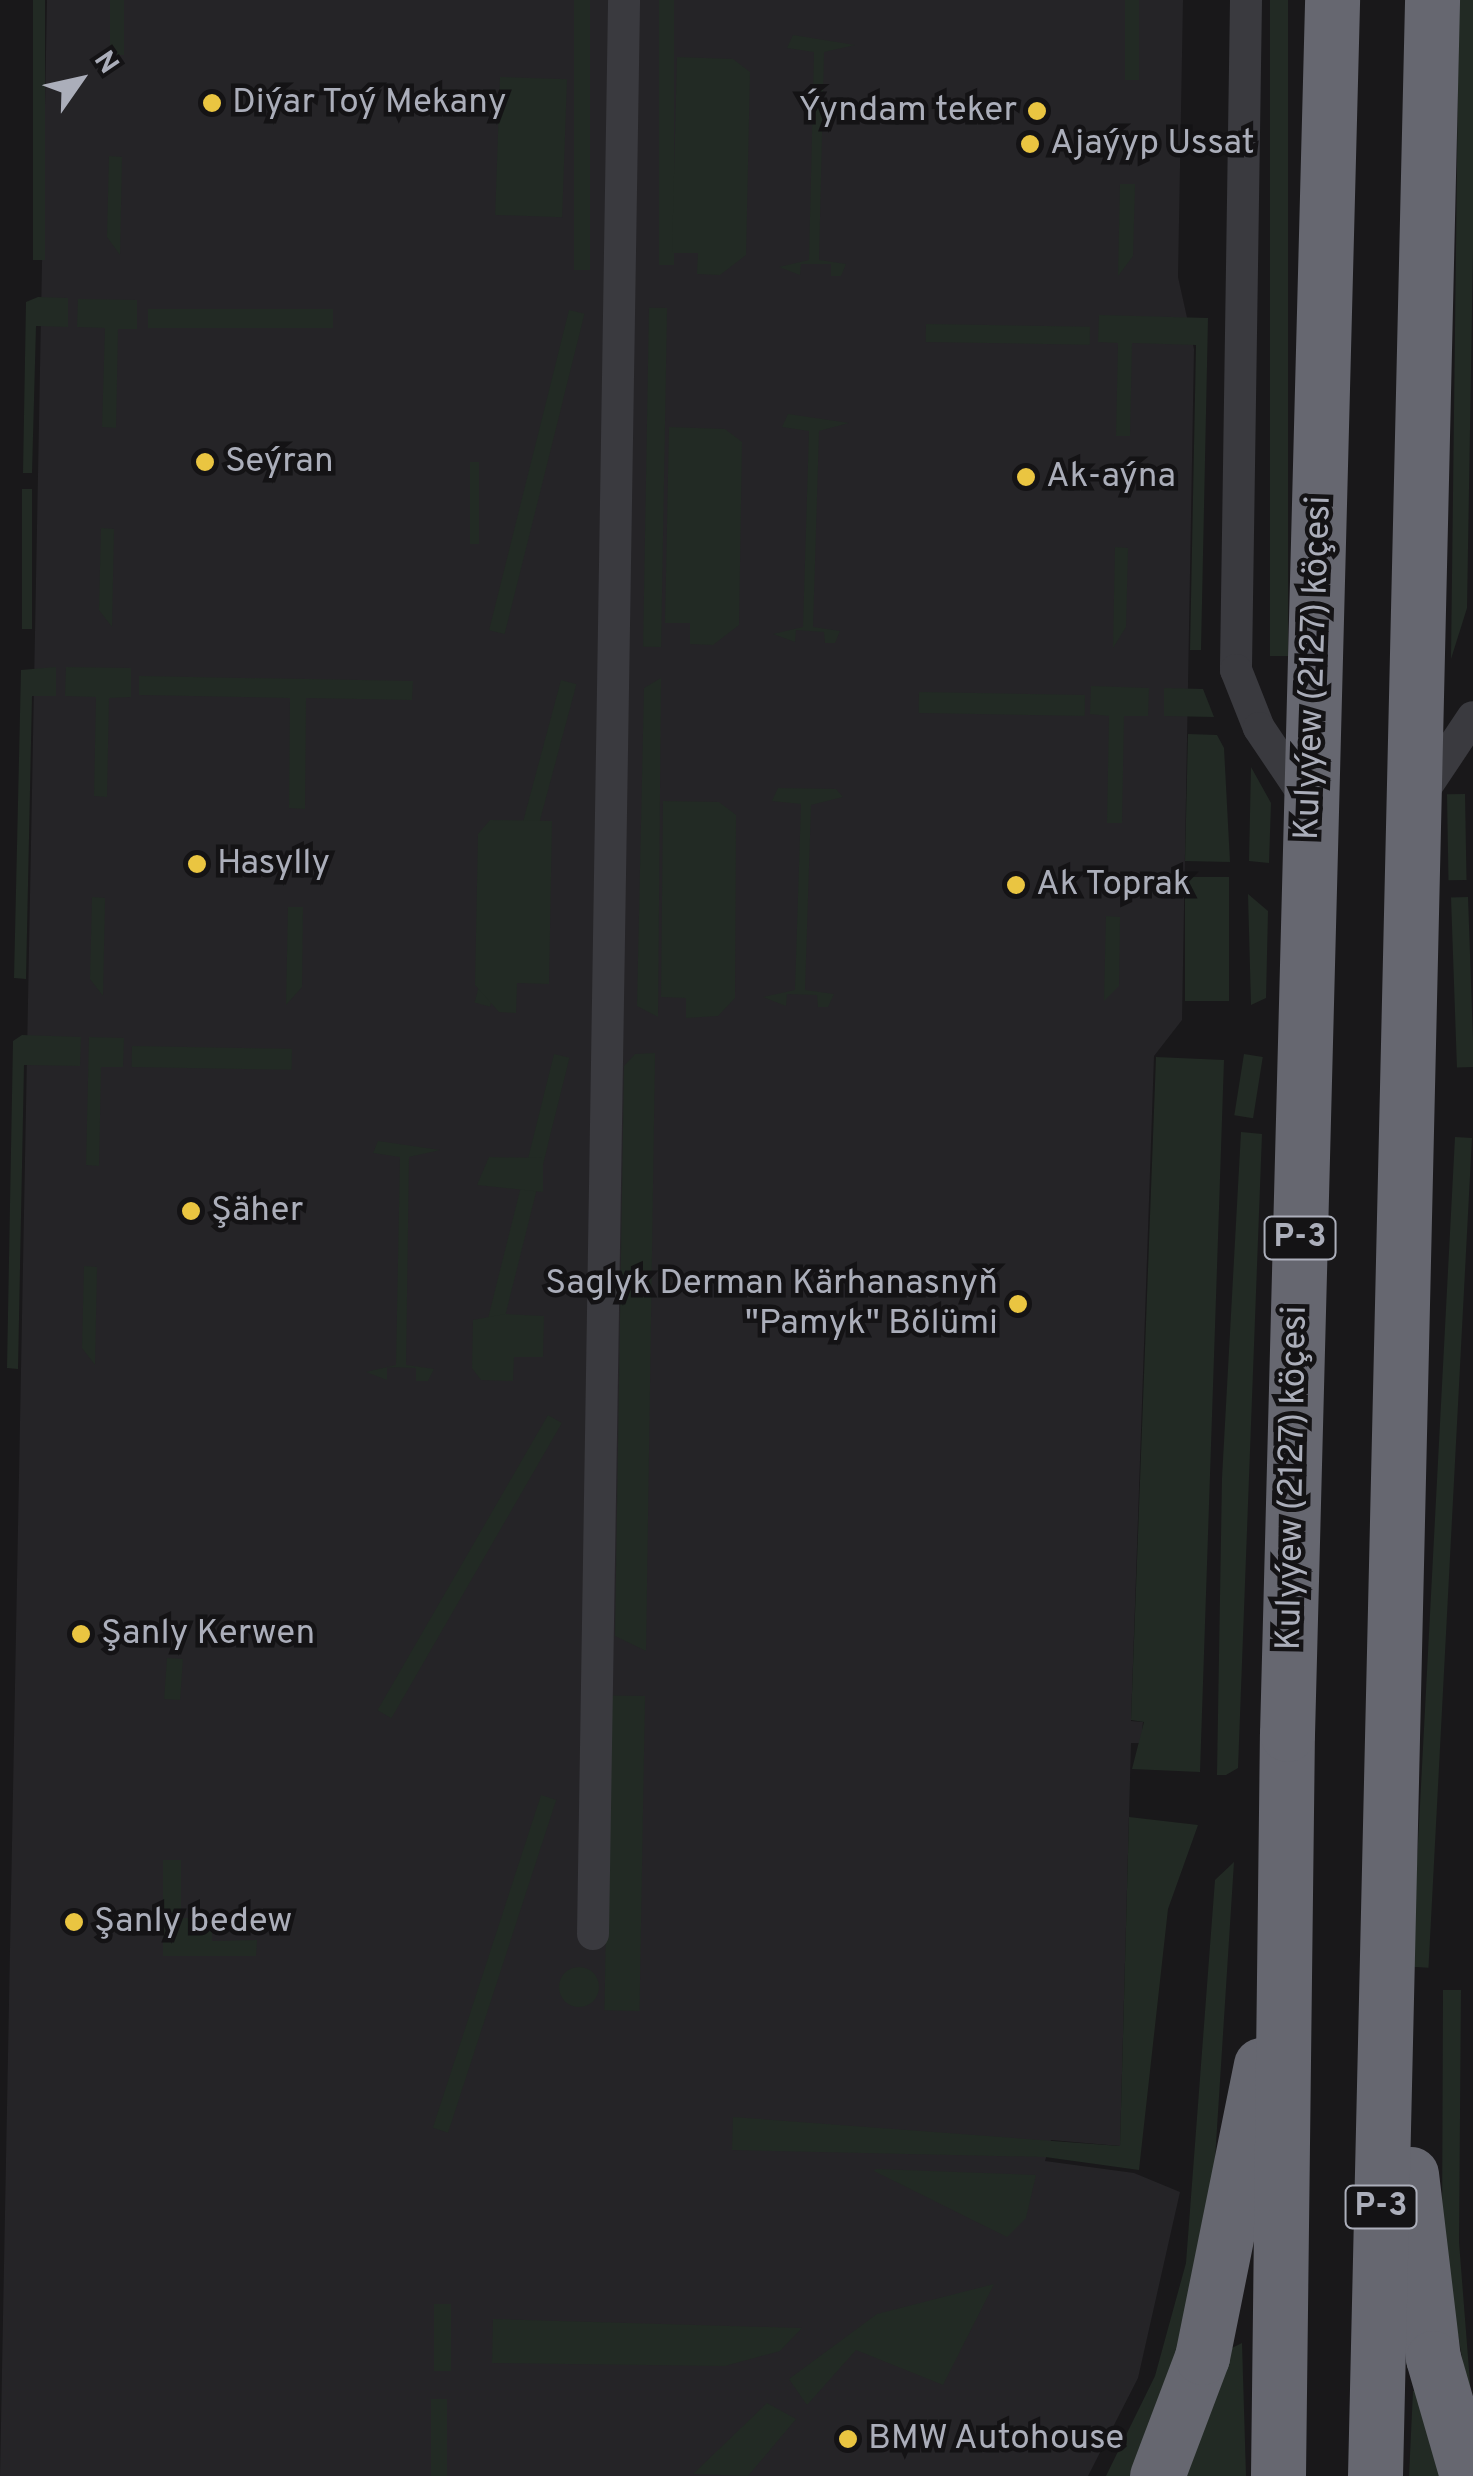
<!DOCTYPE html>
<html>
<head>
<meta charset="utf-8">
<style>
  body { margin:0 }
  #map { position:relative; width:1473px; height:2476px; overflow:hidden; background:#19181a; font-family:Overpass,sans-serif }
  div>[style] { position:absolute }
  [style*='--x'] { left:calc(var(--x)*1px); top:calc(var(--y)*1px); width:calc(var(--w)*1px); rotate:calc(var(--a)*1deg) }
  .built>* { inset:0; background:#252427 }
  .green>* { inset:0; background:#222a24; transform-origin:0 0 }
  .round { border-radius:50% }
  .street>* { height:32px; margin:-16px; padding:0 16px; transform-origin:16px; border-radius:16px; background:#3a3a3f }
  .highway>* { height:55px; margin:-27.5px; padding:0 27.5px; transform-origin:27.5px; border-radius:27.5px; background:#666770 }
  .dots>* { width:28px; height:28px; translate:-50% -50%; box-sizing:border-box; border:5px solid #141315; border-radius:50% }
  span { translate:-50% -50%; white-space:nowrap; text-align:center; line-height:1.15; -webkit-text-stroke:9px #141315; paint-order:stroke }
  .shield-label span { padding:2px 8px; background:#141315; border:2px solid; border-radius:8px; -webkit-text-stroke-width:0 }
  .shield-label { font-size:32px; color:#abaeba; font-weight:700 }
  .poi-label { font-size:35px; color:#abaeba }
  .left { translate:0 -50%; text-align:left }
  .right { translate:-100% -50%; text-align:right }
  .street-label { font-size:35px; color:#abaeba }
  .north { position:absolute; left:30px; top:30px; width:100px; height:100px; -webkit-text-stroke:8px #141315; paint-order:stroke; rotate:56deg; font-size:28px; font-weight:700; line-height:40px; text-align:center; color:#abaeba }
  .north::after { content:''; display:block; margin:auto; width:35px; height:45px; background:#abaeba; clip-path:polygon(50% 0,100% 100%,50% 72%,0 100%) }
</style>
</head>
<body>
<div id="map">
  <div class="built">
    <i style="clip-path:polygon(47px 0,1183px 0,1178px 277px,1194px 349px,1182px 1020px,1154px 1056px,1131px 1721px,1143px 1722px,1141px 1743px,1131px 1743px,1120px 2146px,1051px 2140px,1045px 2161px,1134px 2173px,1180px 2192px,1138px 2378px,1088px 2476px,0 2476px)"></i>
  </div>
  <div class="green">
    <i style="left:33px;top:0;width:12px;height:260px"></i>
    <i style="left:110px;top:0;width:14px;height:55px"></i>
    <i style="left:574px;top:0;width:16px;height:270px"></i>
    <i style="left:659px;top:0;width:15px;height:265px"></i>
    <i style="left:1125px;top:0;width:14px;height:80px"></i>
    <i style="left:1270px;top:0;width:18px;height:656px"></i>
    <i style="clip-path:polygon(1459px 0,1473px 0,1473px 249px,1467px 608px,1451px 659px)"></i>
    <i style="clip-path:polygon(793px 35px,855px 45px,824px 52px,819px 260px,846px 264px,841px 276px,831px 276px,831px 264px,801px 264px,800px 275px,779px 267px,809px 260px,814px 52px,787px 48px)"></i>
    <i style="clip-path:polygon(677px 57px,733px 59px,750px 72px,746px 255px,720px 275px,697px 274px,698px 253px,672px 253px)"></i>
    <i style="left:500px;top:77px;width:67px;height:138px;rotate:2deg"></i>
    <i style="clip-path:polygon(109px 156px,122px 157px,120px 255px,107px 237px)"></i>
    <i style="clip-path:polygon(1120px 184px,1135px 184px,1133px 256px,1118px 276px)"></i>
    <i style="clip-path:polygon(38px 297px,68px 298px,68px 327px,36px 326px,32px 473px,23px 473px,26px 302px)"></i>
    <i style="clip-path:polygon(78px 299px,137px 300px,137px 329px,118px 329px,116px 428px,102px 427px,105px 328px,77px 327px)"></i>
    <i style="left:667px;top:308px;width:339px;height:18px;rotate:91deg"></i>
    <i style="left:148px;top:309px;width:185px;height:19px"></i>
    <i style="left:569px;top:310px;width:16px;height:330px;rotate:14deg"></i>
    <i style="clip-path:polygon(1099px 315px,1208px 318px,1201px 650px,1190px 650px,1196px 345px,1132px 343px,1130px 436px,1116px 436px,1118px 343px,1098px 342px)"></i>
    <i style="left:926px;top:324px;width:164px;height:18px;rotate:1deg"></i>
    <i style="clip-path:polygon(788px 414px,849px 423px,819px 431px,813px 627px,840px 631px,835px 643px,825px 643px,824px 632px,796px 630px,795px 642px,773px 634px,803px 627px,809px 431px,782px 427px)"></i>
    <i style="clip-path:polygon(669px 427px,725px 429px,742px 442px,739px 625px,713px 645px,690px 644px,690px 623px,665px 623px)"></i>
    <i style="left:470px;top:462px;width:9px;height:82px"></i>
    <i style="left:22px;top:489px;width:10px;height:140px"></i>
    <i style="clip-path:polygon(101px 528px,114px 529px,112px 627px,99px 610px)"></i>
    <i style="clip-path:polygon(1115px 547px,1128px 548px,1126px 627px,1113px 648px)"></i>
    <i style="clip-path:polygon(56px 667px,56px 696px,32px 696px,26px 979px,14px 978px,21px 670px)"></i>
    <i style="clip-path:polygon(66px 667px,131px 668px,131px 697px,109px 698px,107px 797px,94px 796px,96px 697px,65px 696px)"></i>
    <i style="clip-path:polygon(139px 676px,413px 681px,412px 700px,306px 698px,305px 809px,289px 808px,290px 698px,139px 695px)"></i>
    <i style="clip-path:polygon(661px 678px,658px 1017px,637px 1006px,644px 688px)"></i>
    <i style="left:561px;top:680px;width:16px;height:334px;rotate:15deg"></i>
    <i style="clip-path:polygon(1091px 686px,1149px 688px,1148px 716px,1124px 716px,1122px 823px,1107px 823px,1109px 716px,1090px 714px)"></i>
    <i style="clip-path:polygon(1164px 688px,1203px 689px,1214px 717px,1164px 716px)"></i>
    <i style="left:919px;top:692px;width:166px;height:21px;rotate:1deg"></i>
    <i style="clip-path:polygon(1188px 734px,1217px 735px,1224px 748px,1230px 862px,1185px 861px)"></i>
    <i style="clip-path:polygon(1251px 767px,1271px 803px,1269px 863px,1249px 861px)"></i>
    <i style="clip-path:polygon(778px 788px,836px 789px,843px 797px,811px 805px,805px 990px,834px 994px,828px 1007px,818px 1007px,817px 995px,787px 994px,786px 1006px,763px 997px,795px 990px,801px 804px,772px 801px)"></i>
    <i style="left:1465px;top:794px;width:86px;height:18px;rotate:89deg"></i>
    <i style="clip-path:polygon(663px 801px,719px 802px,736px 815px,735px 998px,718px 1016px,686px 1018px,686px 998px,661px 997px)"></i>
    <i style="clip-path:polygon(552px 821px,549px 984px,517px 983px,516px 1013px,499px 1012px,475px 985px,478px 834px,490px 820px)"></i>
    <i style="left:1185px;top:877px;width:44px;height:124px"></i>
    <i style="clip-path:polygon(1248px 894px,1268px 911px,1266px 998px,1251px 1005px)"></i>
    <i style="clip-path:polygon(92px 897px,105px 898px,103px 996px,90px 979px)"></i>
    <i style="left:1468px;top:897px;width:170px;height:17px;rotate:88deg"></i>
    <i style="clip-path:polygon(288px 907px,303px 907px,302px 987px,286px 1005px)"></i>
    <i style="clip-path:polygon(1106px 916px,1120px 917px,1119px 986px,1104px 1001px)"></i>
    <i style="clip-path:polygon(22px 1035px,81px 1037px,80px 1066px,24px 1065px,18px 1369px,7px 1368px,13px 1041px)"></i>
    <i style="clip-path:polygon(89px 1037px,124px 1038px,123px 1067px,101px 1067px,99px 1166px,86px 1165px)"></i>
    <i style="left:132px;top:1046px;width:160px;height:21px;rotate:1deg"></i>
    <i style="clip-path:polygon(655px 1053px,646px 1651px,615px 1636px,624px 1066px,635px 1054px)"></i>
    <i style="left:554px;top:1054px;width:16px;height:327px;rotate:14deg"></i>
    <i style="left:1244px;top:1054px;width:19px;height:62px;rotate:9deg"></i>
    <i style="clip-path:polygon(1156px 1057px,1224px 1060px,1200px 1772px,1132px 1769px,1144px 1722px,1131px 1720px)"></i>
    <i style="clip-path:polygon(1241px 1132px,1262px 1134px,1238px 1768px,1226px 1775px,1217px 1775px,1222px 1478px)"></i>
    <i style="left:1455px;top:1137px;width:17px;height:831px;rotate:3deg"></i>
    <i style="clip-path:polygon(378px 1141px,440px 1150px,409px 1157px,406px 1365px,434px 1369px,428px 1381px,416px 1381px,416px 1368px,387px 1367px,387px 1380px,366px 1372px,396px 1365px,400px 1157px,373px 1153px)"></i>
    <i style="clip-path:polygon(489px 1157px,543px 1158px,543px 1192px,477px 1185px)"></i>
    <i style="clip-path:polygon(84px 1266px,97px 1267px,95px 1365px,82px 1348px)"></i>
    <i style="clip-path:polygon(505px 1314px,544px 1316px,543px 1357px,514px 1357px,513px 1381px,481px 1380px,472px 1368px,473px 1320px)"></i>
    <i style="left:548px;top:1415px;width:16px;height:341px;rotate:30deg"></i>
    <i style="left:167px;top:1658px;width:16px;height:41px;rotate:4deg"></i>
    <i style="left:645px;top:1696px;width:315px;height:35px;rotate:91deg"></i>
    <i style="left:541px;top:1795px;width:16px;height:350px;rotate:18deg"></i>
    <i style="clip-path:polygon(1129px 1817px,1198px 1825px,1168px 1909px,1139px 2170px,1045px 2157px,732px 2150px,733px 2117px,1120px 2146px)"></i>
    <i style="clip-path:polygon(163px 1860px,181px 1860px,181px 1918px,212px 1918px,212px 1941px,257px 1940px,256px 1956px,163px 1956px)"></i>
    <i style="clip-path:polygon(1234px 1862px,1208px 2269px,1132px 2476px,1106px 2476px,1155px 2376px,1186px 2263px,1215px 1880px)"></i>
    <i class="round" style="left:559px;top:1967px;width:40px;height:40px"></i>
    <i style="clip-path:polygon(1443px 1990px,1461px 1990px,1459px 2242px,1473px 2421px,1442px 2242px)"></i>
    <i style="clip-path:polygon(874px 2171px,876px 2169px,1036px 2175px,1026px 2218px,1007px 2237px)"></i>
    <i style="clip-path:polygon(994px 2284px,943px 2385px,856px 2350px,807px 2405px,789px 2379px,877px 2314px)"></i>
    <i style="left:434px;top:2304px;width:17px;height:67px"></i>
    <i style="clip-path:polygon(493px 2319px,802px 2328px,780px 2351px,725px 2366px,492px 2363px)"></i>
    <i style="clip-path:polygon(1242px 2343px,1246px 2476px,1180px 2476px,1230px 2349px)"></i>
    <i style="clip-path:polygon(1413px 2391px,1415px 2391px,1444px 2476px,1409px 2476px)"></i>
    <i style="left:431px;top:2399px;width:16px;height:77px"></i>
    <i style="clip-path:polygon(767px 2403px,796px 2419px,748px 2476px,693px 2474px)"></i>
  </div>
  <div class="street">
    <i style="--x:1246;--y:0;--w:670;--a:90.86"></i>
    <i style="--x:1236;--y:670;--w:62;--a:68.4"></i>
    <i style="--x:1259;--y:728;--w:88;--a:56.1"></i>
    <i style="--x:1416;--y:802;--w:102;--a:-56.2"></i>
    <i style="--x:593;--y:1934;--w:1934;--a:-89.08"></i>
  </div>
  <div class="highway">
    <i style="--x:1411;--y:2174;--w:185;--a:83.2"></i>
    <i style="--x:1433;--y:2358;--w:123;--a:73.9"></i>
    <i style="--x:1157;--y:2476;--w:127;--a:-69.3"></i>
    <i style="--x:1202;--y:2357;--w:298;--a:-78.6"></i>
    <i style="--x:1278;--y:2476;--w:742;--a:-89.31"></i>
    <i style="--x:1287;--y:1734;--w:1735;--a:-88.51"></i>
    <i style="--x:1375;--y:2476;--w:2477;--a:-88.68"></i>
  </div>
  <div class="dots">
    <i style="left:212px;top:103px;background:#eac541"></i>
    <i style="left:1037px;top:111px;background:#eac541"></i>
    <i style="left:1030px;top:144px;background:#eac541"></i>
    <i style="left:205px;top:462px;background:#eac541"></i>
    <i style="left:1026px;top:477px;background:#eac541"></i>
    <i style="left:197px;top:864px;background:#eac541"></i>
    <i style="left:1016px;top:885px;background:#eac541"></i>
    <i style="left:191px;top:1211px;background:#eac541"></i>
    <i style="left:1018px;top:1304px;background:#eac541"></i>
    <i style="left:81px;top:1634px;background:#eac541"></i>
    <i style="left:74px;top:1922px;background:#eac541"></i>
    <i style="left:848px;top:2439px;background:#eac541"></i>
  </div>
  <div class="shield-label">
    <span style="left:1300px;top:1238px">P-3</span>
    <span style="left:1381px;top:2207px">P-3</span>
  </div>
  <div class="poi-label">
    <span class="left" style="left:232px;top:103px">Diýar Toý Mekany</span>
    <span class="right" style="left:1017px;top:111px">Ýyndam teker</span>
    <span class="left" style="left:1050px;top:144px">Ajaýyp Ussat</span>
    <span class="left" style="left:225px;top:462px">Seýran</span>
    <span class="left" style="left:1046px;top:477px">Ak-aýna</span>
    <span class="left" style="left:217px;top:864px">Hasylly</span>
    <span class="left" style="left:1036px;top:885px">Ak Toprak</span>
    <span class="left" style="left:211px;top:1211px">Şäher</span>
    <span class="right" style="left:998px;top:1304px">Saglyk Derman Kärhanasnyň<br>"Pamyk" Bölümi</span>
    <span class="left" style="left:101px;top:1634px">Şanly Kerwen</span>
    <span class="left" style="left:94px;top:1922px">Şanly bedew</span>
    <span class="left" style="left:868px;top:2439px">BMW Autohouse</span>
  </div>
  <div class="street-label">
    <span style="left:1314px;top:668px;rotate:-88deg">Kulyýew (2127) köçesi</span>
    <span style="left:1293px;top:1478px;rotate:-89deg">Kulyýew (2127) köçesi</span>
  </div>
  <div class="north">N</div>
</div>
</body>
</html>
